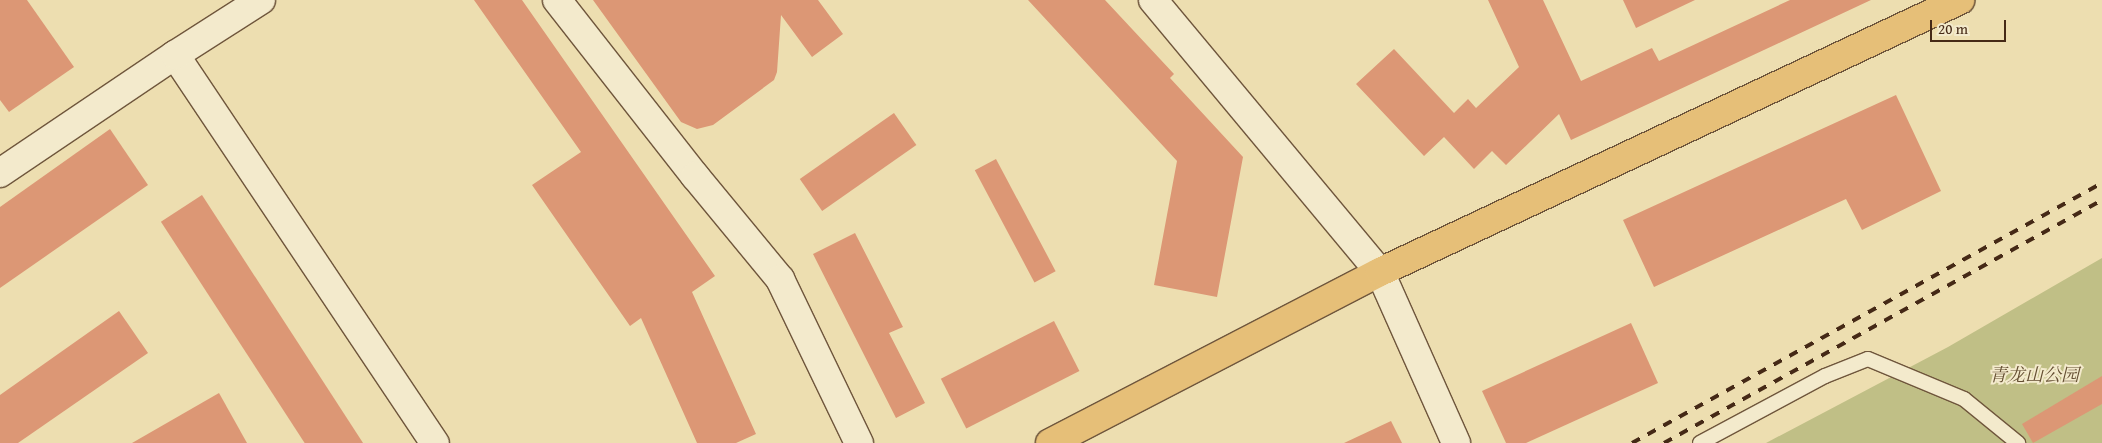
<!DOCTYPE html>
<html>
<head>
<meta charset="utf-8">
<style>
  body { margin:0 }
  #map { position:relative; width:2102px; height:443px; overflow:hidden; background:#eddeb0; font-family:"Gentium Book Plus","Noto Serif SC",serif }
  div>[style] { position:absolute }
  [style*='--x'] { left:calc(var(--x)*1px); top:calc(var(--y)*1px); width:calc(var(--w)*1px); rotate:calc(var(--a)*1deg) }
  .green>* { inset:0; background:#c0bf86 }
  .building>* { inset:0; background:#dc9775; transform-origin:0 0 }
  .roads { filter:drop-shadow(1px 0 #6f563c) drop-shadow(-1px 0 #6f563c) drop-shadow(0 1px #6f563c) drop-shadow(0 -1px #6f563c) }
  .service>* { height:14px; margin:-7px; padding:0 7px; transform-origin:7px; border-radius:7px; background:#f3eacc }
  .minor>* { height:28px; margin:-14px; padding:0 14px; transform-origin:14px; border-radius:14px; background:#f3eacc }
  .tertiary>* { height:28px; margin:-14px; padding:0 14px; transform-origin:14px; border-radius:14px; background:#f3eacc }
  .primary>* { height:28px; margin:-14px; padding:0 14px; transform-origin:14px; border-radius:14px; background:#e6bf78 }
  .rail>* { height:4px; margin-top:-2px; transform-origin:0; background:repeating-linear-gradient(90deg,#452916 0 9px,transparent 0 18px) }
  span { translate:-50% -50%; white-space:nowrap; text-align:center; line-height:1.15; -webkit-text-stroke:4px #f3eacc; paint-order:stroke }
  .park-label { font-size:18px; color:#644e32; font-style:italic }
  .scale { position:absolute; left:1930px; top:20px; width:76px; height:22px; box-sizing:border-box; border:2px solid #452916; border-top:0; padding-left:6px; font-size:15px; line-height:18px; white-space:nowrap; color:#452916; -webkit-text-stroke:4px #f3eacc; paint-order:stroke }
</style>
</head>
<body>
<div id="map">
  <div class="green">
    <i style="clip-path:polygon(2102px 258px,2102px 443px,1766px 443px,1948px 347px)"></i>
  </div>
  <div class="building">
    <i style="clip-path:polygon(0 0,27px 0,74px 67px,9px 112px,0 100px)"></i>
    <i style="clip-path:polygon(474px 0,522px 0,715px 276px,692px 292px,756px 434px,736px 443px,697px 443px,641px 318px,630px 326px,532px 185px,581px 152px)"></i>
    <i style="clip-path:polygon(593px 0,818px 0,843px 34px,812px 57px,781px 15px,777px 72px,774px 80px,713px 125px,697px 129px,681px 122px)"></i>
    <i style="clip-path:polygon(1028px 0,1105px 0,1174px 74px,1170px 78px,1243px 157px,1217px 297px,1154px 285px,1177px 161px)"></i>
    <i style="clip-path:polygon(1488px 0,1543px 0,1581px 81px,1652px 48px,1659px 61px,1790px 0,1871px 0,1571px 140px,1559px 114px,1506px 165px,1492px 151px,1474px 169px,1444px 137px,1424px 156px,1356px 84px,1394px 49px,1454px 113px,1468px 99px,1476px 108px,1519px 67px)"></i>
    <i style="clip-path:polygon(1623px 0,1695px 0,1636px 28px)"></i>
    <i style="clip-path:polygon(1896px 95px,1941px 191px,1862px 230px,1846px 199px,1654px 287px,1623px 220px)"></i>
    <i style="left:894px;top:113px;width:39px;height:115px;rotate:55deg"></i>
    <i style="clip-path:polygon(110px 129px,148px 185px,0 288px,0 207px)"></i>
    <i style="left:996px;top:159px;width:127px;height:24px;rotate:62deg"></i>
    <i style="left:202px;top:195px;width:296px;height:49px;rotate:57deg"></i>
    <i style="clip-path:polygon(855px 233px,903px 327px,889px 333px,925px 403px,896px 418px,813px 254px)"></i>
    <i style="clip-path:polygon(119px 311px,148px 353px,18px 443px,0 443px,0 395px)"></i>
    <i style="left:1054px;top:321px;width:56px;height:127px;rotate:63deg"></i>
    <i style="clip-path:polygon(1631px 323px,1658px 383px,1526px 443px,1506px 443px,1482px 391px)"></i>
    <i style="clip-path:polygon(2102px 376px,2102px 404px,2033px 443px,2022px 424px)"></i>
    <i style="clip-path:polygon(219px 393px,247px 443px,132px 443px)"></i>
    <i style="clip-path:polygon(1391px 421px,1402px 443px,1344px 443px)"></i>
  </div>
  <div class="roads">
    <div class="service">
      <i style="--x:1700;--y:443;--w:142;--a:-28.2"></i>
      <i style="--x:1825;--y:376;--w:46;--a:-21.6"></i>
      <i style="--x:1868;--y:359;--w:104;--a:22.6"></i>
      <i style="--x:1964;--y:399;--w:70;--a:39.2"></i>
    </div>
    <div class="minor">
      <i style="--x:557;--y:0;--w:224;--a:51.9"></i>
      <i style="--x:695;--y:176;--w:134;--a:50.5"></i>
      <i style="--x:780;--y:279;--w:182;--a:64.3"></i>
      <i style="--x:175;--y:55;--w:467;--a:56.2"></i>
      <i style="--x:0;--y:173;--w:211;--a:-34"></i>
      <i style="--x:175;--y:55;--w:102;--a:-32.6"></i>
      <i style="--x:1380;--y:272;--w:187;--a:66"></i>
    </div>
    <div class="tertiary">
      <i style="--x:1153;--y:0;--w:354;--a:50.2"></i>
    </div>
    <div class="primary">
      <i style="--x:1050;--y:443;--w:372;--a:-27.4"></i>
      <i style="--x:1380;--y:272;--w:641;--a:-25.12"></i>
    </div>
  </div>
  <div class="rail">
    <i style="--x:1632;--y:443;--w:537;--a:-28.95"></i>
    <i style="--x:1664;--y:443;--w:501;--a:-29.02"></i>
  </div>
  <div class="park-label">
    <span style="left:2034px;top:375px">青龙山公园</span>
  </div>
  <div class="scale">20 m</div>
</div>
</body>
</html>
